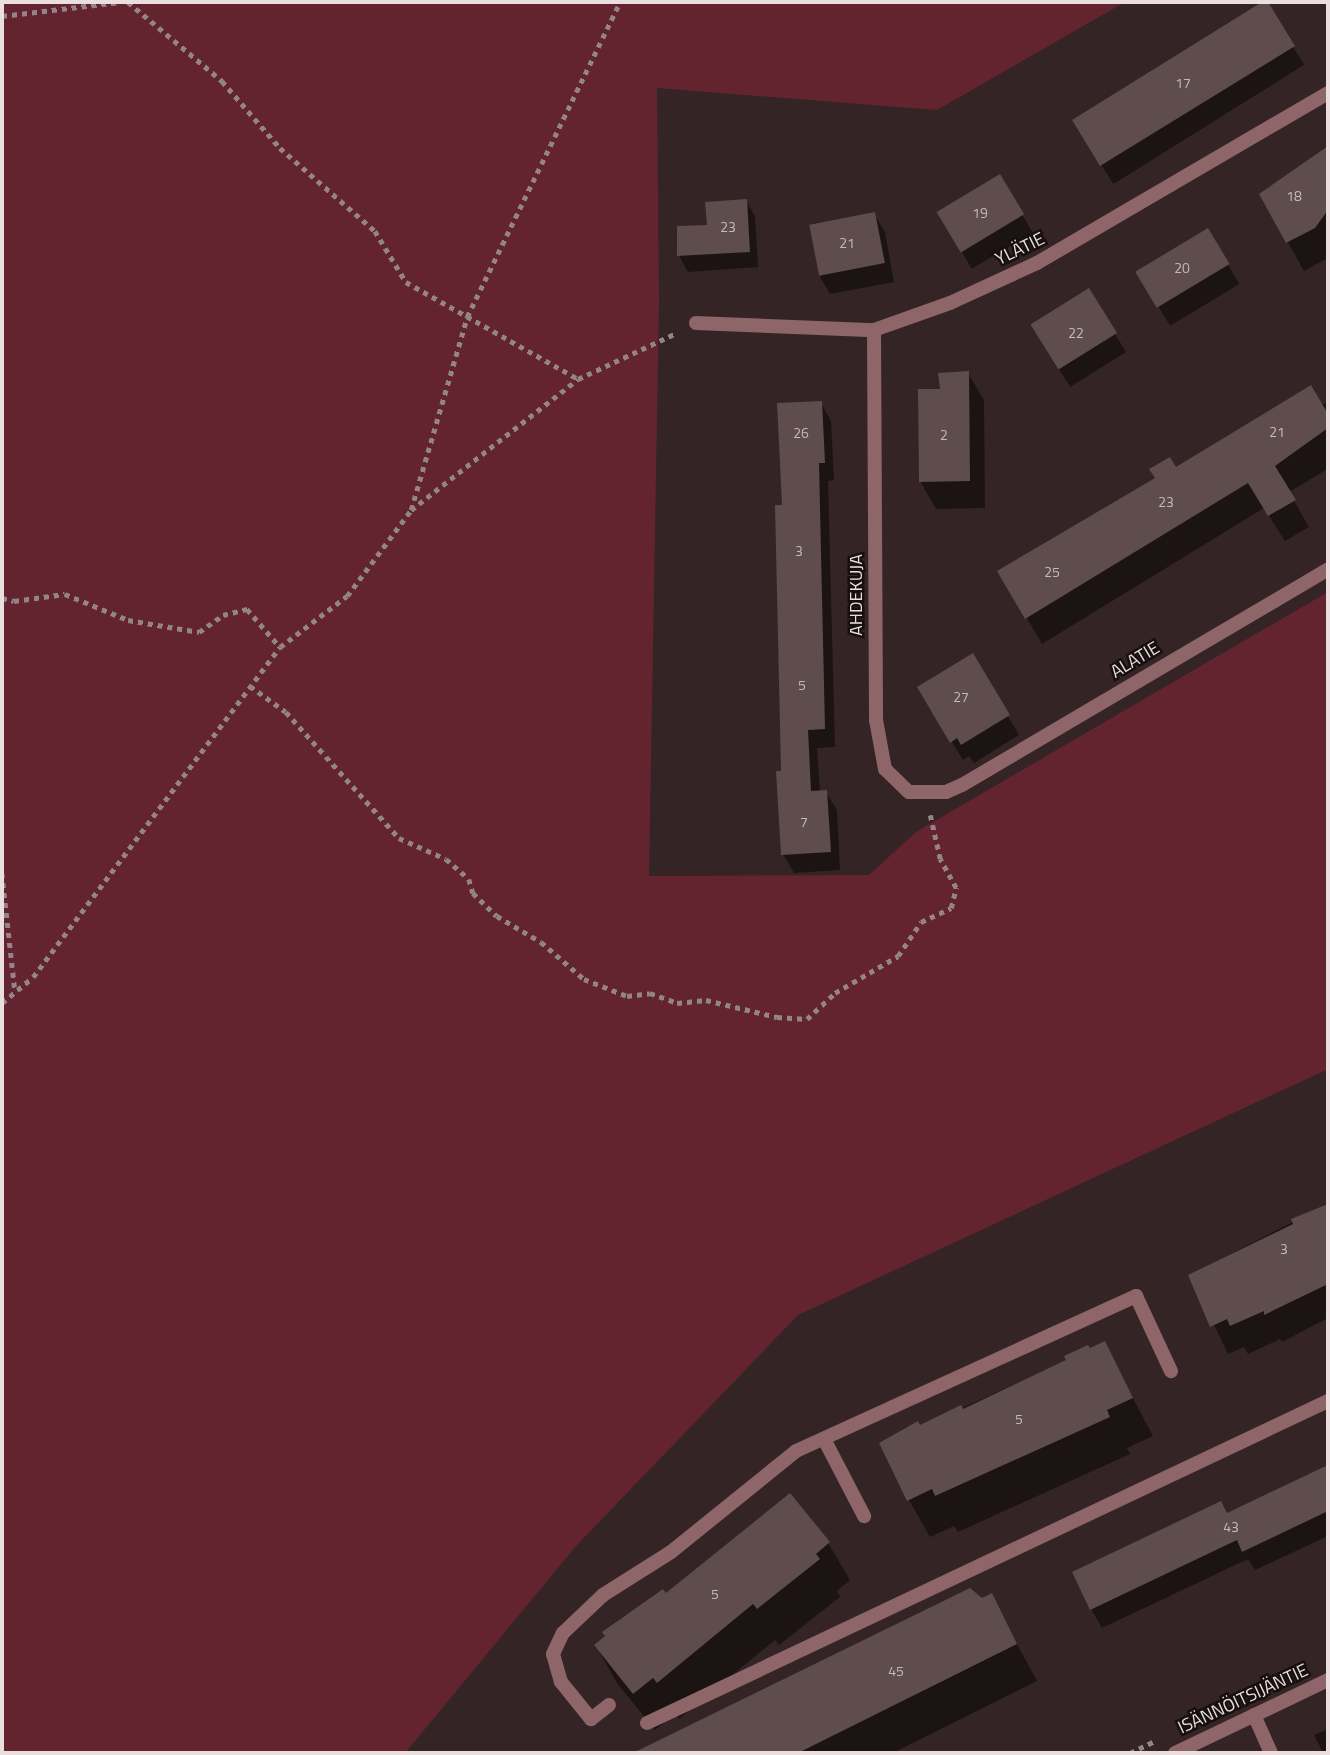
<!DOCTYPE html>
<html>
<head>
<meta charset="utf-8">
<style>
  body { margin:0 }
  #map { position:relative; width:1330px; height:1755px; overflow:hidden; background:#352425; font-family:"Titillium Web",sans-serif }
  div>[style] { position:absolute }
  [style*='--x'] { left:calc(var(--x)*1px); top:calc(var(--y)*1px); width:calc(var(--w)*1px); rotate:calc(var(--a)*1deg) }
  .green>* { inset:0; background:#64242f }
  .shadow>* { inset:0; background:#0007; transform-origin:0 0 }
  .building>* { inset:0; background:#5f4c4d; transform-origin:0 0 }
  .path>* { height:4.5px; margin-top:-2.25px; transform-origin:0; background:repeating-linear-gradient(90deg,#938586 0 5px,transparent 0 10px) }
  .service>* { height:14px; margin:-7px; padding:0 7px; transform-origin:7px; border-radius:7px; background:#8e6568 }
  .minor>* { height:14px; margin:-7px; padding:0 7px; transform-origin:7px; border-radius:7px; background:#8e6568 }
  .tertiary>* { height:14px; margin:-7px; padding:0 7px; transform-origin:7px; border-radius:7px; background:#8e6568 }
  span { translate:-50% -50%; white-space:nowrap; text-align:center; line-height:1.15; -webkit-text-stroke:5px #170f10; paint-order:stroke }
  .number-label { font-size:14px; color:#c7baba }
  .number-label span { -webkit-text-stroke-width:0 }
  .street-label { font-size:18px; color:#eadedf }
  .frame { position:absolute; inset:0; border:4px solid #eadedf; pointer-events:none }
</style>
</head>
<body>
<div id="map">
  <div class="green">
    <i style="clip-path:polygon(2px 2px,1125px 2px,937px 110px,657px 88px,659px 301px,649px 876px,869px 875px,916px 832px,1328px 592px,1328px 1069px,798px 1315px,576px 1546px,405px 1753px,2px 1753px)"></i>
  </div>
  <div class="shadow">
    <i style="left:1265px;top:2px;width:74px;height:225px;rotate:58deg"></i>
    <i style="clip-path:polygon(1328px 148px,1328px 258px,1304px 271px,1261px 194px)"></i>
    <i style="left:1000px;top:176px;width:66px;height:71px;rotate:60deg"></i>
    <i style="clip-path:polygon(746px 201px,755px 216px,758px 267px,688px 272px,679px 256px,678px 228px,708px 227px)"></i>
    <i style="clip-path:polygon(874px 214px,885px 232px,894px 282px,830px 294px,819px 275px,811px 224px)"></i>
    <i style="left:1207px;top:230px;width:63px;height:81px;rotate:59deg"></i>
    <i style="clip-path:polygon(1115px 334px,1126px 352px,1070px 387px,1043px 343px)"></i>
    <i style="clip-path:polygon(968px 373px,984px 400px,985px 508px,936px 509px,920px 481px,942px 391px)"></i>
    <i style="clip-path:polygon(1328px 402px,1326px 470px,1289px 492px,1309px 527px,1285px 541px,1264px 508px,1042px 644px,1000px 572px,1175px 469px)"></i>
    <i style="clip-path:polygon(821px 403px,831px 421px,834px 480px,828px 481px,835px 747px,817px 748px,820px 792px,826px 792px,837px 810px,840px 870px,794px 873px,783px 854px,784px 507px)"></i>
    <i style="clip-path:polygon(972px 656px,1019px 735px,974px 763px,969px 756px,963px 760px,919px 688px)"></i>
    <i style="clip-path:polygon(1328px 1204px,1328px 1318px,1282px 1342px,1280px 1339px,1248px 1354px,1244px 1347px,1228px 1354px,1190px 1275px)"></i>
    <i style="clip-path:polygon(1104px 1344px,1153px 1436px,1127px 1448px,1130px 1454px,958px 1532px,954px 1526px,930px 1537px,909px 1500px,920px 1427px)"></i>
    <i style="clip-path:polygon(1328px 1471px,1328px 1536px,1255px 1570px,1248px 1559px,1102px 1628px,1091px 1609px,1227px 1515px)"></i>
    <i style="clip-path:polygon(790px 1495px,828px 1543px,850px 1580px,837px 1591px,840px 1597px,779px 1645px,775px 1640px,679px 1719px,675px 1714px,655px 1730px,617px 1683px,596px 1646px,607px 1637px,604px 1632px,625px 1615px,629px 1620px,666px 1595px)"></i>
    <i style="clip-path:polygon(969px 1591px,973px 1598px,979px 1595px,982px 1600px,991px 1596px,1037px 1681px,893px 1753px,635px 1753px)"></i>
    <i style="clip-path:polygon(1328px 1729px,1328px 1753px,1323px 1753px,1314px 1735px)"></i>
  </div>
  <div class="building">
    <i style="clip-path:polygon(1262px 2px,1268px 2px,1295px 46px,1100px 166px,1072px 120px)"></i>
    <i style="clip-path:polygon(1328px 146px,1328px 210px,1315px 228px,1286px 243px,1259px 194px)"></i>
    <i style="left:1000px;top:174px;width:47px;height:74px;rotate:59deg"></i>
    <i style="clip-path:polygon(747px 199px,750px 252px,677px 256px,677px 226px,707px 225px,705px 202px)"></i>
    <i style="left:875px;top:212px;width:52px;height:67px;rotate:79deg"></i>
    <i style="left:1208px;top:228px;width:42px;height:85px;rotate:59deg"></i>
    <i style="left:1089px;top:288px;width:53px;height:69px;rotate:58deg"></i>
    <i style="clip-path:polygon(969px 371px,970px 481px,919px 482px,918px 389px,940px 389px,938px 373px)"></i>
    <i style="clip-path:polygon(1311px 385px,1328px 414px,1328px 428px,1275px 466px,1296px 500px,1268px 516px,1248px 483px,1025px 619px,997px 571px,1155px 478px,1149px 469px,1170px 457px,1176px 467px)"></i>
    <i style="clip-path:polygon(822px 401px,825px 463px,819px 463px,825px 729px,808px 730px,811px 791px,827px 790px,831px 852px,781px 855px,776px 771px,781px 771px,775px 505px,782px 505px,777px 403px)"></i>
    <i style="clip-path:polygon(973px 653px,1010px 715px,961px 745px,957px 738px,950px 743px,917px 687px)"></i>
    <i style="clip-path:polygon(1328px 1204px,1328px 1284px,1264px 1315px,1264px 1311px,1230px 1326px,1227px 1319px,1210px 1327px,1188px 1275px,1293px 1224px,1291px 1219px)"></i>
    <i style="clip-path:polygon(1105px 1341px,1133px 1398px,1107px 1410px,1110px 1417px,935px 1496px,932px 1489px,907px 1501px,879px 1443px,918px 1421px,920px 1425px,961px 1405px,963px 1409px,1066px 1360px,1064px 1356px,1088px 1345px,1090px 1348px)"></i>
    <i style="clip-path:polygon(1328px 1465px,1328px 1511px,1242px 1552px,1237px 1540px,1090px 1610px,1072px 1572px,1221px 1501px,1227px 1513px)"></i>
    <i style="clip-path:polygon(790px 1493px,830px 1542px,816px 1554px,820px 1559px,757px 1609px,753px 1604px,657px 1683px,653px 1678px,633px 1694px,594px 1645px,605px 1636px,602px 1632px,663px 1589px,666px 1593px)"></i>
    <i style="clip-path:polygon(970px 1588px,982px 1598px,992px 1593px,1017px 1644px,798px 1753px,633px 1753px)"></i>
  </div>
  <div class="path">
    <i style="--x:128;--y:2;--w:123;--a:40"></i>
    <i style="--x:222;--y:81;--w:89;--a:49.1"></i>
    <i style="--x:280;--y:148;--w:126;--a:41.1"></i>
    <i style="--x:375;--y:231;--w:60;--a:58.7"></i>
    <i style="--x:406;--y:282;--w:197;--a:29.4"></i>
    <i style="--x:578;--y:379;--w:108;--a:-25.1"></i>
    <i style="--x:2;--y:16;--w:119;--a:-6.8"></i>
    <i style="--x:411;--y:510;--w:212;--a:-38.1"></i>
    <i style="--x:2;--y:598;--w:12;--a:14"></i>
    <i style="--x:14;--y:601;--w:51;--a:-7.8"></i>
    <i style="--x:65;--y:594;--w:68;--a:22.4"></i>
    <i style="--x:128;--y:620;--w:72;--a:9.6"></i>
    <i style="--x:199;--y:632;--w:29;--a:-35"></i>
    <i style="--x:223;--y:615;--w:25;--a:-14"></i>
    <i style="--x:247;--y:609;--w:50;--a:49"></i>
    <i style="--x:250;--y:686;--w:44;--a:35.8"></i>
    <i style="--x:286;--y:712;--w:169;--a:48.1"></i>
    <i style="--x:399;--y:838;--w:51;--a:24.1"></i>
    <i style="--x:446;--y:859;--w:30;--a:41"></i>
    <i style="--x:469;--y:879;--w:15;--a:74"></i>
    <i style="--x:473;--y:893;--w:33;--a:44"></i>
    <i style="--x:497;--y:916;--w:51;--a:30.6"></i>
    <i style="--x:541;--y:942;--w:57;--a:40.7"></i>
    <i style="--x:584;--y:979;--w:46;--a:21.6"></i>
    <i style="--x:627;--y:996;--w:23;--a:-7"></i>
    <i style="--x:650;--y:993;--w:29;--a:20"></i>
    <i style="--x:677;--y:1003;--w:29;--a:-6"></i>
    <i style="--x:706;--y:1000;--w:73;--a:13.5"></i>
    <i style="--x:777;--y:1017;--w:30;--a:4"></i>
    <i style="--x:807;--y:1019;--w:38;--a:-43"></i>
    <i style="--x:835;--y:993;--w:73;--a:-30.4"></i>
    <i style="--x:898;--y:956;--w:41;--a:-55.9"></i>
    <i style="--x:921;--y:922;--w:33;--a:-25"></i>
    <i style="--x:951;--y:908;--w:21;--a:-76"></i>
    <i style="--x:956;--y:888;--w:33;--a:-119"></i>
    <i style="--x:940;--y:859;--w:45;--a:-102.8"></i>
    <i style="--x:2;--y:873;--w:118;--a:83.7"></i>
    <i style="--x:2;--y:1003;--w:40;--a:-40"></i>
    <i style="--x:33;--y:977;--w:412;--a:-53.2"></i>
    <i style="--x:280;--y:647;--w:84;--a:-37.3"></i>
    <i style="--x:347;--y:596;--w:107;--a:-53.3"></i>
    <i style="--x:411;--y:510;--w:201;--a:-73.8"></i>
    <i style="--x:467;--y:317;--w:350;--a:-64.1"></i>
    <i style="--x:1130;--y:1753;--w:28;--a:-26"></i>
  </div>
  <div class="service">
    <i style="--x:824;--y:1439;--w:87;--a:62.5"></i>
    <i style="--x:609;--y:1705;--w:23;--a:142"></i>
    <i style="--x:591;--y:1719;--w:48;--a:-129"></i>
    <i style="--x:561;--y:1682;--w:29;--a:-106"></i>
    <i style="--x:553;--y:1654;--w:23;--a:-65"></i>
    <i style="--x:563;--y:1633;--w:55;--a:-43.5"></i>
    <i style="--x:603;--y:1595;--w:80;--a:-32.3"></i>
    <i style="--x:671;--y:1552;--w:161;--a:-38.9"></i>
    <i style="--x:796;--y:1451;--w:374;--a:-24.5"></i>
    <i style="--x:1136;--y:1296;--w:83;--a:65"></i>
    <i style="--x:647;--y:1723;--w:753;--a:-25.31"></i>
  </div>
  <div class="minor">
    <i style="--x:696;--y:323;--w:178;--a:2.3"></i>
    <i style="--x:874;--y:330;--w:81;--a:-19.6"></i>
    <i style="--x:950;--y:303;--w:96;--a:-24.7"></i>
    <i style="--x:1037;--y:263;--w:337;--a:-30.3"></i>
    <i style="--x:874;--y:330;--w:390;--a:89.7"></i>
    <i style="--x:876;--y:720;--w:50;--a:79.6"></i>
    <i style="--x:885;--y:769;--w:33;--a:44"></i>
    <i style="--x:909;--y:792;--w:37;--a:0"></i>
    <i style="--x:946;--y:792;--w:17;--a:-24"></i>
    <i style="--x:962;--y:785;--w:425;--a:-30.5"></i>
    <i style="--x:1254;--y:1715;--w:42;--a:65.9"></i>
  </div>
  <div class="tertiary">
    <i style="--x:1175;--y:1753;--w:170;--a:-25.5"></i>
  </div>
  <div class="number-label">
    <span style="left:1183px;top:83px">17</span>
    <span style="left:1294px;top:196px">18</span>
    <span style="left:980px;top:213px">19</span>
    <span style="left:728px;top:227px">23</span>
    <span style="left:847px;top:243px">21</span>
    <span style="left:1182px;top:268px">20</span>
    <span style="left:1076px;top:333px">22</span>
    <span style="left:1277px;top:432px">21</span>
    <span style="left:801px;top:433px">26</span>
    <span style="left:944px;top:435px">2</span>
    <span style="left:1166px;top:502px">23</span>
    <span style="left:799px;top:551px">3</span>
    <span style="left:1052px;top:572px">25</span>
    <span style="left:802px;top:685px">5</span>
    <span style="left:961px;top:697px">27</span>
    <span style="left:804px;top:822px">7</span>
    <span style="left:1284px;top:1249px">3</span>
    <span style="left:1019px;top:1419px">5</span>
    <span style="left:1231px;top:1527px">43</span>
    <span style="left:715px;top:1594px">5</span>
    <span style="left:896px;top:1671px">45</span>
  </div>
  <div class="street-label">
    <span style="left:1020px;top:249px;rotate:-26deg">YLÄTIE</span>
    <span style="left:856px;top:595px;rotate:-90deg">AHDEKUJA</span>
    <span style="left:1135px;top:660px;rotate:-31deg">ALATIE</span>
    <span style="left:1243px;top:1699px;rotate:-25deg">ISÄNNÖITSIJÄNTIE</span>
  </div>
  <div class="frame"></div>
</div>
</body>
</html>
